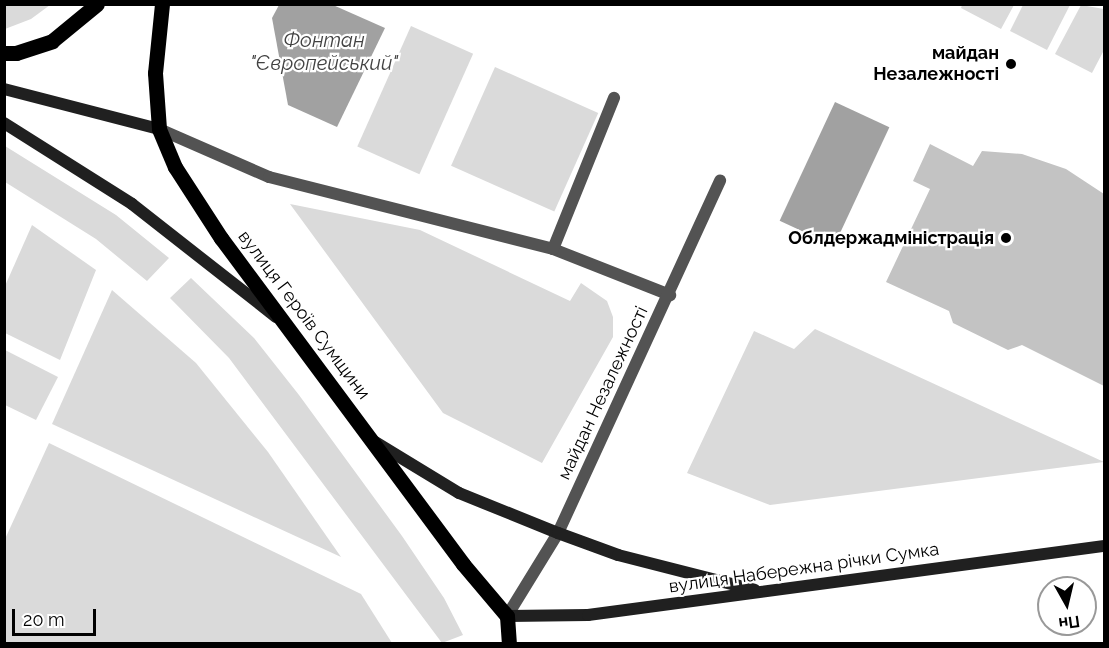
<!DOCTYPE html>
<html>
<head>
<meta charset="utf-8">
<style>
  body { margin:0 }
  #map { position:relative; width:1109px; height:648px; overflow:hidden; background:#fff; font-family:Raleway,sans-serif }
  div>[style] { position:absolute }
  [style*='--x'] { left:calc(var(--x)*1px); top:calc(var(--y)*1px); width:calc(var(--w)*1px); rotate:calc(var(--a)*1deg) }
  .green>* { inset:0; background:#dadada; transform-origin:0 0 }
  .water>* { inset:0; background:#a1a1a1; transform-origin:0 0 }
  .building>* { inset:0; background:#c3c3c3 }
  .lane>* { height:12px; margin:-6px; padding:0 6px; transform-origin:6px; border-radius:6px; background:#535353 }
  .street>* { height:12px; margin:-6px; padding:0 6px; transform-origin:6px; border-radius:6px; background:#535353 }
  .secondary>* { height:12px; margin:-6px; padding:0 6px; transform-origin:6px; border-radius:6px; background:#202020 }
  .primary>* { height:15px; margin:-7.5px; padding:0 7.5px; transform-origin:7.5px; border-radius:7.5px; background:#000 }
  .dots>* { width:16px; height:16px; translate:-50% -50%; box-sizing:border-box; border:3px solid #fff; border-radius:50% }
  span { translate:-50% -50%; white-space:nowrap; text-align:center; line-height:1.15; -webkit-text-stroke:4.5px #fff; paint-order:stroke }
  .poi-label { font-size:18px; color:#000; font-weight:700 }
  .right { translate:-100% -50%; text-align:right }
  .street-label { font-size:18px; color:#000 }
  .water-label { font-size:20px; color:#424242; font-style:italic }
  .frame { position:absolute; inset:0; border:6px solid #000; pointer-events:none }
  .north { position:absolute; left:1037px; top:576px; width:60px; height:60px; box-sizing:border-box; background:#fff; border:2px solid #999; border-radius:50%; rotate:172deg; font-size:16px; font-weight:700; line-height:24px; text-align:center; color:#000 }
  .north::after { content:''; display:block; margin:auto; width:21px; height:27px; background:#000; clip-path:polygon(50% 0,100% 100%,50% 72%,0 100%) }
  .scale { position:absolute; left:12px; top:609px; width:84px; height:27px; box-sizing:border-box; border:3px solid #000; border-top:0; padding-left:8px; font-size:18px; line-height:21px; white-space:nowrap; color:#000; -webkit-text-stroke:4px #fff; paint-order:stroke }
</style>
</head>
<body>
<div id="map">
  <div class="green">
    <i style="clip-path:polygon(5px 4px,50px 4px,50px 5px,31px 19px,5px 29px)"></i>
    <i style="clip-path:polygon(962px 5px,962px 4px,1014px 5px,1001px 29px,961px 8px)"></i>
    <i style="clip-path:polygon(1023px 5px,1070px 5px,1047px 50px,1010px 31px)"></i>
    <i style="clip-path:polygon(1081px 5px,1104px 9px,1104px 50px,1092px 73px,1055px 54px)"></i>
    <i style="left:411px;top:26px;width:68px;height:132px;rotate:24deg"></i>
    <i style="left:495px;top:67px;width:113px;height:108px;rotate:24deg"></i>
    <i style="clip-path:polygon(5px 146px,116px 215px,169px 258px,147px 281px,96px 239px,5px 182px)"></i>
    <i style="clip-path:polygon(290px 204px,420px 230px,570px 301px,581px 283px,607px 301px,613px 317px,613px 337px,542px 463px,443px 413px)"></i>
    <i style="clip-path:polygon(32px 225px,96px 270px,60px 360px,5px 333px,5px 286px)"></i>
    <i style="clip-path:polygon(191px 278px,254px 338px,299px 395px,402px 536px,444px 598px,463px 635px,442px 643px,229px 358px,170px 298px)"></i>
    <i style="clip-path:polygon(112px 290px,196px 363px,268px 452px,341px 557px,52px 424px)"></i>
    <i style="clip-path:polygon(815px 329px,1104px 462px,770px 505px,687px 473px,754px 331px,794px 349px)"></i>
    <i style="clip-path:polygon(5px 350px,58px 377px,36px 420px,5px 405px)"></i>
    <i style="clip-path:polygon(49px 443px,361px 594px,392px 643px,5px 643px,5px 539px)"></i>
  </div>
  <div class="water">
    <i style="clip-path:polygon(279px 5px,333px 5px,385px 28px,337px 127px,288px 105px,272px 18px)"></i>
    <i style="left:835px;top:102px;width:60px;height:131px;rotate:25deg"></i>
  </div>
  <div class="building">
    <i style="clip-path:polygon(930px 144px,973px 166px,982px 151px,1022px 154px,1066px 169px,1104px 194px,1104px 386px,1022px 345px,1008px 350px,953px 323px,949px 311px,886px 282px,930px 189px,913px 181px)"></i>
  </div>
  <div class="lane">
    <i style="--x:159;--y:129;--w:120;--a:23.6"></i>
    <i style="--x:269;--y:177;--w:293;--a:14.2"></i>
    <i style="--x:553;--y:249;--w:126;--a:21.5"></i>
    <i style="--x:553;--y:249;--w:163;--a:-68"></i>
  </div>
  <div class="street">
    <i style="--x:507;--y:616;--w:97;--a:-58.4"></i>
    <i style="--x:558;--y:533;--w:388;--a:-65.3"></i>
  </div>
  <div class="secondary">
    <i style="--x:4;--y:89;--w:160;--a:14.5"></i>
    <i style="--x:4;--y:123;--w:151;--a:32.3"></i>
    <i style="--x:132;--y:204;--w:183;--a:38.1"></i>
    <i style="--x:375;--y:442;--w:98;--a:31.3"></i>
    <i style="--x:459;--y:493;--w:107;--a:22"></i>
    <i style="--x:558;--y:533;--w:64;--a:20.1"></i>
    <i style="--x:618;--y:555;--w:141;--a:14.3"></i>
    <i style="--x:507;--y:616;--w:81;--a:-0.7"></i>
    <i style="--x:588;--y:615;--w:521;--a:-7.62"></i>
  </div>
  <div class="primary">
    <i style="--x:162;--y:4;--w:69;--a:95.8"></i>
    <i style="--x:155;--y:73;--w:56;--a:85.9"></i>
    <i style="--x:159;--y:129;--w:41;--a:67.2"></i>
    <i style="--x:175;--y:167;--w:85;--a:57.1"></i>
    <i style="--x:221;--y:238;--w:406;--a:53.4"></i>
    <i style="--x:463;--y:564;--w:68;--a:49.8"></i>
    <i style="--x:507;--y:616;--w:28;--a:86"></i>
    <i style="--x:4;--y:53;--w:12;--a:0"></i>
    <i style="--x:16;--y:53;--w:38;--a:-18"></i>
    <i style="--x:52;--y:41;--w:58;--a:-39.4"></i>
  </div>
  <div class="dots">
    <i style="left:1011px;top:64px;background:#000"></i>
    <i style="left:1006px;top:238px;background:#000"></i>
  </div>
  <div class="poi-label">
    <span class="right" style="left:999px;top:64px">майдан<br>Незалежності</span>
    <span class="right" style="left:994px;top:238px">Облдержадміністрація</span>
  </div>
  <div class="street-label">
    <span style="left:304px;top:315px;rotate:53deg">вулиця Героїв Сумщини</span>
    <span style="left:603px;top:393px;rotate:-65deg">майдан Незалежності</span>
    <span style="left:804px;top:568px;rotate:-8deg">вулиця Набережна річки Сумка</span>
  </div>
  <div class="water-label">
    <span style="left:324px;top:52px">Фонтан<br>"Європейський"</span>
  </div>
  <div class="frame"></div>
  <div class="north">Пн</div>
  <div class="scale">20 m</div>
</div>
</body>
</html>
